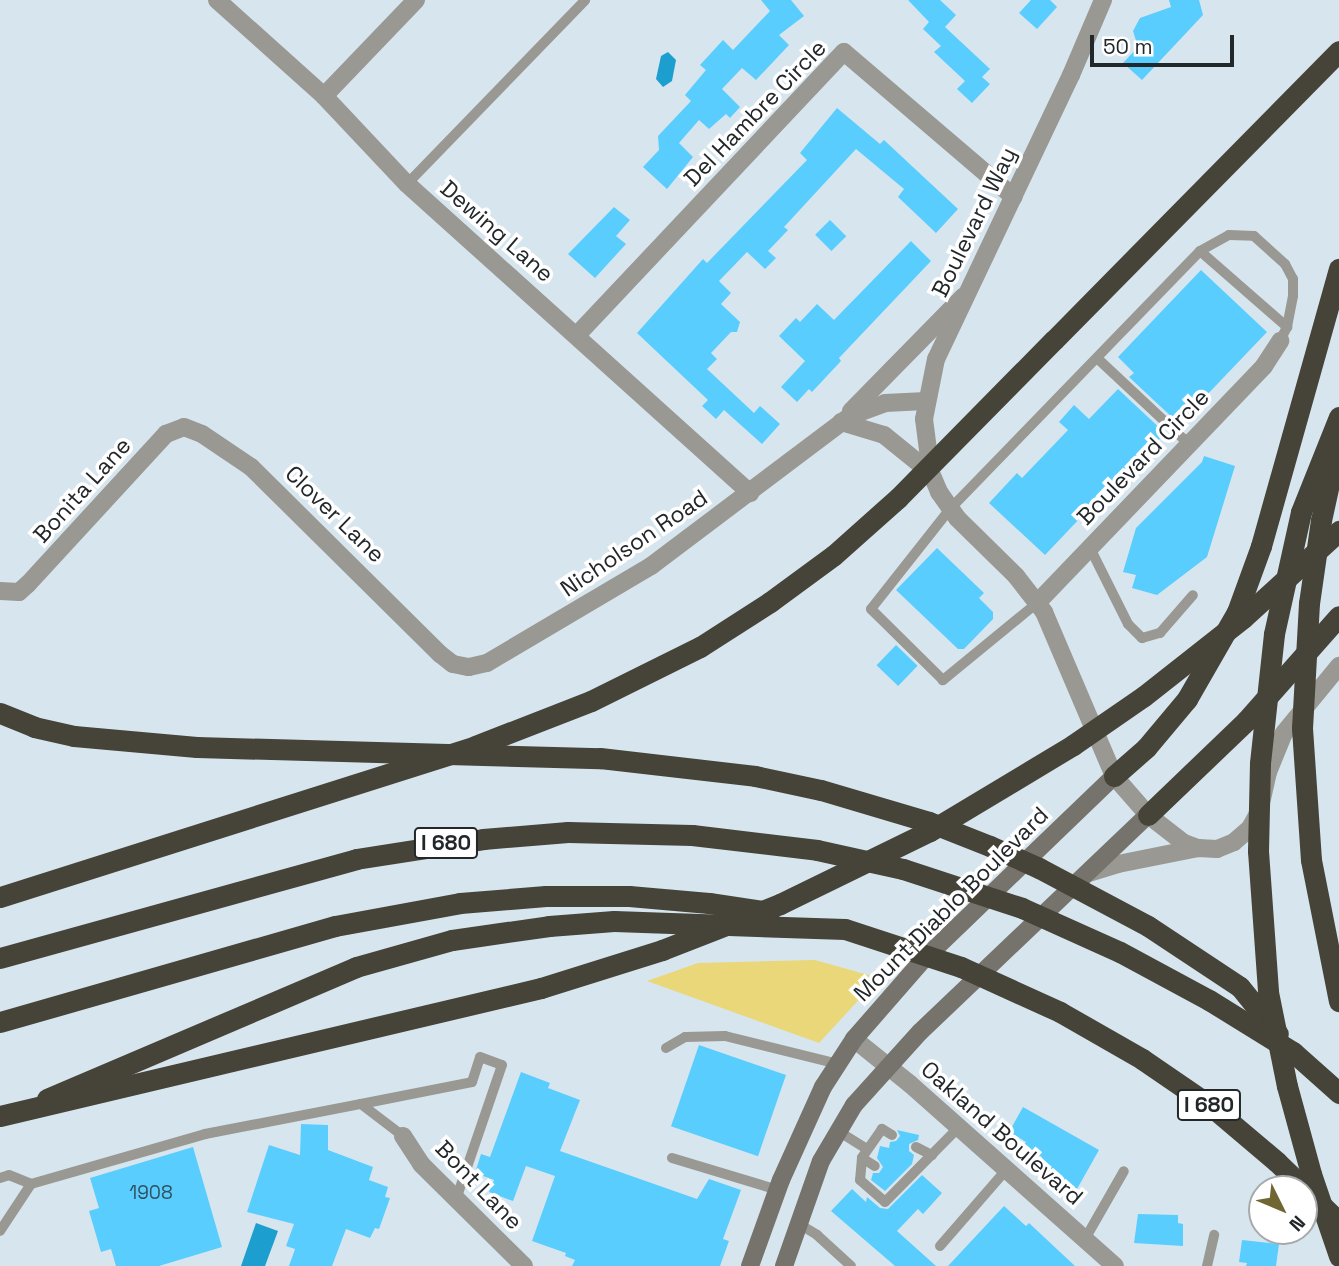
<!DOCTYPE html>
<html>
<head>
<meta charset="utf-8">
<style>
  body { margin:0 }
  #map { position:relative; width:1339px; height:1266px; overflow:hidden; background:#d7e6ee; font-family:"Space Grotesk",sans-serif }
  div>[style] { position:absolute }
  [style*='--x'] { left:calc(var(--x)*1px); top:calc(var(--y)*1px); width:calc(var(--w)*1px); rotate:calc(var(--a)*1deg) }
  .green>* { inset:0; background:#ead779 }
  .water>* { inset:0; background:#1c9fce }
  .building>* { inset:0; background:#59cdfd; transform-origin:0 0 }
  .service>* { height:10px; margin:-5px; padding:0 5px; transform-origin:5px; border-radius:5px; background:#999892 }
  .minor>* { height:18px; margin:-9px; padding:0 9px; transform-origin:9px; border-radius:9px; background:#999892 }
  .tertiary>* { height:18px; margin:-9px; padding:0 9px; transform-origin:9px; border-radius:9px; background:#999892 }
  .secondary>* { height:18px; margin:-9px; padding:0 9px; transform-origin:9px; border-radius:9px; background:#75736b }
  .motorway>* { height:21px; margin:-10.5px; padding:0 10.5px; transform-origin:10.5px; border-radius:10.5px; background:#464439 }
  .motorway-bridge>* { height:21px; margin:-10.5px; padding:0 10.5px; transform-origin:10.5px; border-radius:10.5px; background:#464439 }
  span { translate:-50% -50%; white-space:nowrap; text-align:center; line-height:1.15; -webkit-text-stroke:7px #fff; paint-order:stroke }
  .number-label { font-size:19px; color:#30505f }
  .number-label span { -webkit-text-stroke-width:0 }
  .shield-label span { padding:2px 5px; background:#fff; border:2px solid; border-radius:5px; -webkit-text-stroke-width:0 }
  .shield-label { font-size:21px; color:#22272a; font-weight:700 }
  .street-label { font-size:23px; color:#22272a }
  .north { position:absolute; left:1248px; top:1175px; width:70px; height:70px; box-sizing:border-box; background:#fff; border:2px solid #a7a9aa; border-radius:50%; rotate:133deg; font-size:19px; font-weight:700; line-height:28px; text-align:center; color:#22272a }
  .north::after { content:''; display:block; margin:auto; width:24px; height:32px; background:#706632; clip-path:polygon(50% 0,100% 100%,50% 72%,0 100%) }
  .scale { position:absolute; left:1090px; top:35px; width:144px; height:32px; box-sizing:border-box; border:4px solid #22272a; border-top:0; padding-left:9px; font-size:21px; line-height:24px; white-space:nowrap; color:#22272a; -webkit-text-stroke:5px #fff; paint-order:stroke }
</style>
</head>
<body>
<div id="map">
  <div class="green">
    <i style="clip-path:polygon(815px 960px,879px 978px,819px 1043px,647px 981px,698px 963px)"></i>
  </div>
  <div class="water">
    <i style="clip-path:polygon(668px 52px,676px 60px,672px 81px,663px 87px,656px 79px,661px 56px)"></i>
    <i style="clip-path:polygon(256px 1223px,278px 1231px,265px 1266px,241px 1266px)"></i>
  </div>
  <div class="building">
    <i style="clip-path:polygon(761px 0,791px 0,804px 16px,779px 35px,789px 45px,756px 80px,742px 68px,722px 89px,740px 107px,730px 118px,726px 114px,709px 129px,699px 120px,679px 143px,693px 157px,667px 189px,643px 167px,659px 150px,658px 136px,691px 101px,685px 95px,706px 70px,700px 65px,723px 40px,733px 50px,770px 11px)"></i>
    <i style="clip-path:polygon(908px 0,940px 0,956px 15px,945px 27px,990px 69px,982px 77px,990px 84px,972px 103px,957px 89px,965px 81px,934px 52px,941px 46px,923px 29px,929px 22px)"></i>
    <i style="clip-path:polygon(1031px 0,1050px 0,1057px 7px,1037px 29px,1019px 13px)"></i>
    <i style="clip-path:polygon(1169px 0,1199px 0,1203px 15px,1142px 80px,1123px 63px,1138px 47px,1133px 31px,1140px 18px,1171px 7px)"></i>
    <i style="clip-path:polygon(837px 108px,880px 144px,884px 140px,958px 209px,936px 233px,898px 197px,904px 189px,856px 149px,784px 227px,788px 230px,768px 251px,776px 258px,765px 269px,747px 252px,719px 281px,731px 293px,721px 304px,740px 322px,737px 332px,731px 332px,711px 353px,717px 359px,707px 369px,754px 413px,760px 406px,780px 424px,762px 444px,724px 410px,716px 419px,702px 406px,708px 400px,637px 333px,703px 259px,707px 263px,807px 160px,800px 153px)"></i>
    <i style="clip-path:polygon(614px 207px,630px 220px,616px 236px,626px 244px,595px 278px,568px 254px)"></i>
    <i style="left:830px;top:220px;width:23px;height:21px;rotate:45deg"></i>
    <i style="clip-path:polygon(911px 241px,931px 261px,839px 358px,841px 361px,812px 392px,809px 389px,797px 402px,781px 387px,805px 361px,779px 336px,796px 318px,800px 322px,817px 304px,834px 320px)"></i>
    <i style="clip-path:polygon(1201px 270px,1267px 332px,1183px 420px,1180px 417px,1176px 421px,1129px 377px,1134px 373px,1118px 357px)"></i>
    <i style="clip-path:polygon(1118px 389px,1165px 433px,1107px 497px,1103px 494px,1045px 555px,989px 503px,1017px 473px,1022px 478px,1068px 430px,1059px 422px,1074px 405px,1089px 419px)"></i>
    <i style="clip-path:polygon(1204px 456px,1235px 466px,1207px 557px,1157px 595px,1132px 588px,1136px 575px,1123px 572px,1136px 528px,1202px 462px)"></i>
    <i style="clip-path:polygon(937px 548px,984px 593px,979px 598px,993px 612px,993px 619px,964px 649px,958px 649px,896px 590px)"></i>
    <i style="left:896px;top:645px;width:30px;height:28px;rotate:44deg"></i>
    <i style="left:699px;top:1045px;width:92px;height:86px;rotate:19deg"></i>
    <i style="clip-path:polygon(521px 1072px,550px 1083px,548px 1088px,580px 1100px,560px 1151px,697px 1199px,709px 1179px,741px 1190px,723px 1239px,729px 1241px,720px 1266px,572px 1266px,575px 1260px,565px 1256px,566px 1253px,532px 1241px,555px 1176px,526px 1166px,513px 1201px,489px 1192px,494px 1180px,475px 1173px,481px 1154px,490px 1157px)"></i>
    <i style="clip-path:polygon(1023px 1107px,1099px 1150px,1077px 1189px,1058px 1178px,1060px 1174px,1039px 1162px,1042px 1157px,1023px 1147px,1026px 1142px,1009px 1132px)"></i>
    <i style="clip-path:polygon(301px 1124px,328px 1125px,328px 1150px,373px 1167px,369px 1180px,388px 1187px,385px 1197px,390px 1198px,379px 1229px,375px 1228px,370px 1238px,346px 1229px,332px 1266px,289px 1266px,295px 1249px,286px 1246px,294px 1224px,247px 1212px,269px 1145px,300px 1155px)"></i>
    <i style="clip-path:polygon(897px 1130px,919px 1135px,918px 1140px,909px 1144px,909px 1151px,914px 1155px,912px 1164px,885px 1191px,871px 1180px,873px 1173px,879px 1173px,883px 1167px,877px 1158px,880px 1146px,889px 1148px,890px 1142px,896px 1141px,900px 1136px)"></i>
    <i style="clip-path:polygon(193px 1147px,222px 1247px,159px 1266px,116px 1266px,111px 1249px,101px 1252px,89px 1211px,99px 1208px,90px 1178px)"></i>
    <i style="clip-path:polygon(922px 1175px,942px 1193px,923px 1214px,918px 1209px,897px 1231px,936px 1266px,895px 1266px,831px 1211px,852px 1189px,866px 1202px,867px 1197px,880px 1208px,888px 1209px)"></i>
    <i style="clip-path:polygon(1004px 1206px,1026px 1226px,1029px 1223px,1075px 1266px,948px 1266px)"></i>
    <i style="clip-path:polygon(1138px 1214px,1178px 1215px,1178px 1223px,1183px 1224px,1183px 1246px,1134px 1243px)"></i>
    <i style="clip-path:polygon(1242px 1240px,1279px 1244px,1276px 1266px,1246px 1266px,1247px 1263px,1239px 1262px)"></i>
  </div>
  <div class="service">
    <i style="--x:407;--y:184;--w:256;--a:-45.9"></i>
    <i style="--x:1200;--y:251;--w:116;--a:41.1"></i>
    <i style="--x:1097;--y:358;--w:126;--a:43.1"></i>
    <i style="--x:1090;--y:548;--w:85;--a:63.4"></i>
    <i style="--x:1128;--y:624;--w:20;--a:45"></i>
    <i style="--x:1142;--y:638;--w:19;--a:-16"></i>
    <i style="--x:1160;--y:633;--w:50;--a:-49"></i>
    <i style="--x:1037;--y:603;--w:122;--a:140.7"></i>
    <i style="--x:943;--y:680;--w:101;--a:-135.4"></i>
    <i style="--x:871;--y:609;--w:127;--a:-51.7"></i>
    <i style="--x:950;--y:509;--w:359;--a:-45.9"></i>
    <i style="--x:1200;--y:251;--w:33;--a:-29"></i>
    <i style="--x:1229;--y:235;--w:25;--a:2"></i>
    <i style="--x:1254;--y:236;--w:42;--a:42.1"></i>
    <i style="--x:1285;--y:264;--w:17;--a:62"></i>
    <i style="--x:1293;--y:279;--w:17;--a:90"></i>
    <i style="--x:1293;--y:296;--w:32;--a:101"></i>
    <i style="--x:1287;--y:327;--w:16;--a:117"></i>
    <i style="--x:666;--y:1048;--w:22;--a:-30"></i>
    <i style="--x:685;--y:1037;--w:40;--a:-1.4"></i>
    <i style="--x:725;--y:1036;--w:116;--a:13.9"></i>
    <i style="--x:838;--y:1131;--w:34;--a:32"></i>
    <i style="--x:892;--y:1135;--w:12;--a:-149"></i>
    <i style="--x:882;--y:1129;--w:35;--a:125"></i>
    <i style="--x:862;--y:1158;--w:22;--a:95"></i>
    <i style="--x:860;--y:1180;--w:33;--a:41"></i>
    <i style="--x:885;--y:1202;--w:105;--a:-45.4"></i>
    <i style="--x:403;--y:1136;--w:53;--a:-142.7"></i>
    <i style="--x:361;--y:1104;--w:113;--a:-11.2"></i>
    <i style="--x:472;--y:1082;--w:26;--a:-72"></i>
    <i style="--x:480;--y:1057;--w:23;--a:20"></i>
    <i style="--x:502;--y:1065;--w:142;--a:108.9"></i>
    <i style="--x:916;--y:1147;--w:18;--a:27"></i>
    <i style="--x:672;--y:1158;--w:111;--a:16.8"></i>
    <i style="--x:862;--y:1158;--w:15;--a:32"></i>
    <i style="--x:0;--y:1178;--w:9;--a:-18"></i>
    <i style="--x:9;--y:1175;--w:24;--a:22"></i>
    <i style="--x:31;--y:1184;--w:56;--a:123.4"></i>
    <i style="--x:31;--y:1184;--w:181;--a:-16"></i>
    <i style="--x:205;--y:1134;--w:159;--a:-10.9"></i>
    <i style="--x:799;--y:1224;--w:21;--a:31"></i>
    <i style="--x:817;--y:1235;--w:46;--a:42.4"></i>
    <i style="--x:1085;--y:1239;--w:78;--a:-60.2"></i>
    <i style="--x:940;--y:1246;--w:102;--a:-49"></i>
    <i style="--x:1207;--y:1266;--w:32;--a:-77"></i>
  </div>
  <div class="minor">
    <i style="--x:217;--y:0;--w:144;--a:41.9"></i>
    <i style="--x:324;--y:96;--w:121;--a:46.7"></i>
    <i style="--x:407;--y:184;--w:462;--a:42"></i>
    <i style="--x:324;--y:96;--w:133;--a:-46.2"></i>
    <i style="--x:577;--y:335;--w:389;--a:-46.7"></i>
    <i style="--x:844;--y:52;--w:223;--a:40.5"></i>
    <i style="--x:851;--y:411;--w:161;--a:-45.5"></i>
    <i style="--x:841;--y:422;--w:45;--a:16.8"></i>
    <i style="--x:884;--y:435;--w:60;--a:39"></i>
    <i style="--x:0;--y:591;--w:19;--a:3"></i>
    <i style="--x:19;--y:592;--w:12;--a:-42"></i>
    <i style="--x:28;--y:584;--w:204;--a:-47.4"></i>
    <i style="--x:166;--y:434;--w:19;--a:-21"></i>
    <i style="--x:184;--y:427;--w:19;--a:21"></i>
    <i style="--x:202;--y:434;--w:59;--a:34"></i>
    <i style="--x:251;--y:467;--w:266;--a:44.7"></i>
    <i style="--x:440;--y:654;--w:16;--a:38"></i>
    <i style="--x:453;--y:664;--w:16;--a:11"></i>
    <i style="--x:469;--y:667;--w:18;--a:-13"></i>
    <i style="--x:487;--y:663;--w:191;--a:-30.6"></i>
    <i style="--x:651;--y:566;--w:249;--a:-37"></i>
    <i style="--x:850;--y:416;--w:37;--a:-20"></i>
    <i style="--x:885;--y:403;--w:41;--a:-2.8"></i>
    <i style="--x:1037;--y:603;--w:328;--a:-46.2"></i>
    <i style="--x:1264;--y:366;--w:30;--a:-57"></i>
    <i style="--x:854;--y:1039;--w:72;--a:38.8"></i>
    <i style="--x:910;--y:1084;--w:274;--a:41.6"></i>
    <i style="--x:403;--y:1136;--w:33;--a:57"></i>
    <i style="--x:421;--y:1164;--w:145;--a:44.7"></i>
  </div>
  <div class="tertiary">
    <i style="--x:1103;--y:0;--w:82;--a:113.1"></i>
    <i style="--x:1071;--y:75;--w:314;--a:115.4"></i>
    <i style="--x:936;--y:359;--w:61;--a:101.3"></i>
    <i style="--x:924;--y:419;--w:54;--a:82.6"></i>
    <i style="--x:931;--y:473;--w:21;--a:67"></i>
    <i style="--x:939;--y:492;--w:32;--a:55"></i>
    <i style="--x:957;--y:518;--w:83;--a:44.5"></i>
    <i style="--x:1016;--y:576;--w:46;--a:52.1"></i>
    <i style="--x:1044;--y:612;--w:178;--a:66.9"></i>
    <i style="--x:1114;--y:776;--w:52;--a:48.9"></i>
    <i style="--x:1148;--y:815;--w:46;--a:37.9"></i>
    <i style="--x:1184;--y:843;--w:15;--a:20"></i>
    <i style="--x:1198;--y:848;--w:19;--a:3"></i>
    <i style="--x:1217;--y:849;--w:18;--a:-22"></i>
    <i style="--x:1234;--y:842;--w:21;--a:-41"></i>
    <i style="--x:1250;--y:828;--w:18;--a:-61"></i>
    <i style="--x:1259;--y:812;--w:41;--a:-77.3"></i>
    <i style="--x:1268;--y:772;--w:42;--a:-67.7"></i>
    <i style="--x:1284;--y:733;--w:87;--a:-50.6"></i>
    <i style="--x:1089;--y:873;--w:30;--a:-17"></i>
    <i style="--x:1118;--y:864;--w:82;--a:-11.3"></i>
  </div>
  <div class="secondary">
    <i style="--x:750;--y:1266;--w:91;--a:-70.2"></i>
    <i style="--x:781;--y:1180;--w:102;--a:-65.7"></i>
    <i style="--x:823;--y:1087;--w:57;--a:-57.1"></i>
    <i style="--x:854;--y:1039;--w:103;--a:-48.9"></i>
    <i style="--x:922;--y:961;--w:267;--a:-43.9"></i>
    <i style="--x:784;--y:1266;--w:111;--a:-70.6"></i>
    <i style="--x:821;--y:1161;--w:65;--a:-59.5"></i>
    <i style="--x:854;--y:1105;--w:98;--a:-47.9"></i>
    <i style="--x:920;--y:1032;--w:315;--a:-43.6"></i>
  </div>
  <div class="motorway">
    <i style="--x:1054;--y:340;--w:406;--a:-45.4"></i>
    <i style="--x:0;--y:713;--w:37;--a:22"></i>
    <i style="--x:34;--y:727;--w:41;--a:12.7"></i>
    <i style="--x:74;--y:736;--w:123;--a:5.1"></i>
    <i style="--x:1114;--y:776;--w:43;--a:-41.2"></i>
    <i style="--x:1146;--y:748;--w:64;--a:-50.1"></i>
    <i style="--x:1187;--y:699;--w:100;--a:-60.1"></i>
    <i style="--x:1237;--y:612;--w:70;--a:-70"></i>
    <i style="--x:1261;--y:546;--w:288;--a:-74.3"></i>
    <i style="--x:821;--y:790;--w:113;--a:16.5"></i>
    <i style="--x:929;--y:822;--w:66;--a:21.5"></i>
    <i style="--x:1148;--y:815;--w:136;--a:-43.8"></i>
    <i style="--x:1246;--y:721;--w:140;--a:-48.5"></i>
    <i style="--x:0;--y:897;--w:498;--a:-17.6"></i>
    <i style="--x:475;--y:746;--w:124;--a:-21.2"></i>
    <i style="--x:591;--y:701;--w:122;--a:-26.4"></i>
    <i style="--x:700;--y:647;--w:83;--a:-32.7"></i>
    <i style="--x:770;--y:602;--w:79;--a:-36.3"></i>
    <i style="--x:1148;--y:926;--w:110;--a:33.5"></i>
    <i style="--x:1240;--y:987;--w:60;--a:51"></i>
    <i style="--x:1120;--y:952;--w:101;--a:28.3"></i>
    <i style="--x:1209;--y:1000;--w:99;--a:31.8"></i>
    <i style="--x:1293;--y:1052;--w:62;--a:41.7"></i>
    <i style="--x:0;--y:958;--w:370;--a:-15.5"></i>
    <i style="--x:356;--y:859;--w:129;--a:-8.9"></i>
    <i style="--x:483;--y:839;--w:85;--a:-4.7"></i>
    <i style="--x:568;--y:832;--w:124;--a:1.4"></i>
    <i style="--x:692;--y:835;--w:126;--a:6.8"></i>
    <i style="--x:817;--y:850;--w:88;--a:12.5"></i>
    <i style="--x:1060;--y:1012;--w:95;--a:29.8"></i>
    <i style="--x:1142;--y:1059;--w:85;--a:34.4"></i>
    <i style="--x:1212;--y:1107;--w:85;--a:40.2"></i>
    <i style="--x:1277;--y:1162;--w:86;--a:44.1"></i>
    <i style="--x:0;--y:1022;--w:348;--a:-16"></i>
    <i style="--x:335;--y:926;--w:127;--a:-10.4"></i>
    <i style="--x:460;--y:903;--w:86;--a:-4.7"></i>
    <i style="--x:546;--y:896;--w:83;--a:0"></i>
    <i style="--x:629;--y:896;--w:80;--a:5"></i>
    <i style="--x:709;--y:903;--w:61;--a:8.5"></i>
    <i style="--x:47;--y:1099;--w:336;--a:-23.1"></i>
    <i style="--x:356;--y:967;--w:100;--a:-15.7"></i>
    <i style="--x:452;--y:940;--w:98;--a:-8.2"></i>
    <i style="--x:549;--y:926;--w:65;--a:-4.4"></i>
    <i style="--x:614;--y:921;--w:231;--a:2"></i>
  </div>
  <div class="motorway-bridge">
    <i style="--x:1339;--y:417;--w:102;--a:111.8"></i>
    <i style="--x:1301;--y:512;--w:125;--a:102.5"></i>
    <i style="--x:1274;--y:634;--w:130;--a:96.2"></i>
    <i style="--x:1260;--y:763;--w:88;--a:91.3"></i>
    <i style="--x:1258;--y:851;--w:141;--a:85.9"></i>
    <i style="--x:1268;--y:992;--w:96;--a:78.6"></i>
    <i style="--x:1287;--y:1086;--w:91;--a:74.7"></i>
    <i style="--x:1311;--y:1174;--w:87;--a:71.1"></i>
    <i style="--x:1338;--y:443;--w:79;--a:102.4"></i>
    <i style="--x:1321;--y:520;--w:84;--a:98.2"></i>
    <i style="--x:1309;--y:603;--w:125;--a:93.2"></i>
    <i style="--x:1302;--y:728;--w:132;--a:86.1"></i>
    <i style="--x:1311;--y:860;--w:144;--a:78.8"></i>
    <i style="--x:834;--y:555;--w:86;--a:-41.7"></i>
    <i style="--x:898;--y:498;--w:222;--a:-45.4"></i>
    <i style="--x:197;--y:747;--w:403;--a:1.6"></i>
    <i style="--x:600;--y:758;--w:156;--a:6.6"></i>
    <i style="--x:755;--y:776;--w:67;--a:12"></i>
    <i style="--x:990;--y:846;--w:54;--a:24.2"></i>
    <i style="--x:1039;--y:868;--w:123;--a:28"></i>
    <i style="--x:903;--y:869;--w:125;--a:18.1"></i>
    <i style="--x:1022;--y:908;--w:107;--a:24.2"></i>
    <i style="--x:845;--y:929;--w:122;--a:18.1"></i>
    <i style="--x:961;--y:967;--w:109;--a:24.4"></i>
    <i style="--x:0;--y:1116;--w:556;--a:-13.31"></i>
    <i style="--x:541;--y:988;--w:127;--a:-17.4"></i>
    <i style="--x:662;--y:950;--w:127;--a:-21.3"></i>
    <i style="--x:780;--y:904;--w:167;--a:-26"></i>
    <i style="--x:930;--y:831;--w:167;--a:-31"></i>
    <i style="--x:1073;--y:745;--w:86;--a:-34.6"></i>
    <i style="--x:1144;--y:696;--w:126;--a:-38.2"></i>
    <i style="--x:1243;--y:618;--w:130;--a:-42.2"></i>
  </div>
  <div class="number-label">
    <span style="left:151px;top:1193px">1908</span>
  </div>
  <div class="shield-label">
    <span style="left:446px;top:843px">I 680</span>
    <span style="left:1209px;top:1105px">I 680</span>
  </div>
  <div class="street-label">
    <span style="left:755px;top:113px;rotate:-46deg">Del Hambre Circle</span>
    <span style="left:974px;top:222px;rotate:-64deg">Boulevard Way</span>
    <span style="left:497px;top:231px;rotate:41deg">Dewing Lane</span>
    <span style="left:1143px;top:457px;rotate:-46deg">Boulevard Circle</span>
    <span style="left:82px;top:490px;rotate:-48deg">Bonita Lane</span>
    <span style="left:335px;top:514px;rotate:44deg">Clover Lane</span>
    <span style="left:634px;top:543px;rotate:-34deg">Nicholson Road</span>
    <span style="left:951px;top:904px;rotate:-45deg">Mount Diablo Boulevard</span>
    <span style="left:1002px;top:1133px;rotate:41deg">Oakland Boulevard</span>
    <span style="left:479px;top:1185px;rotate:46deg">Bont Lane</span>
  </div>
  <div class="north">N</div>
  <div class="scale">50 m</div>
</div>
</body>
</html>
